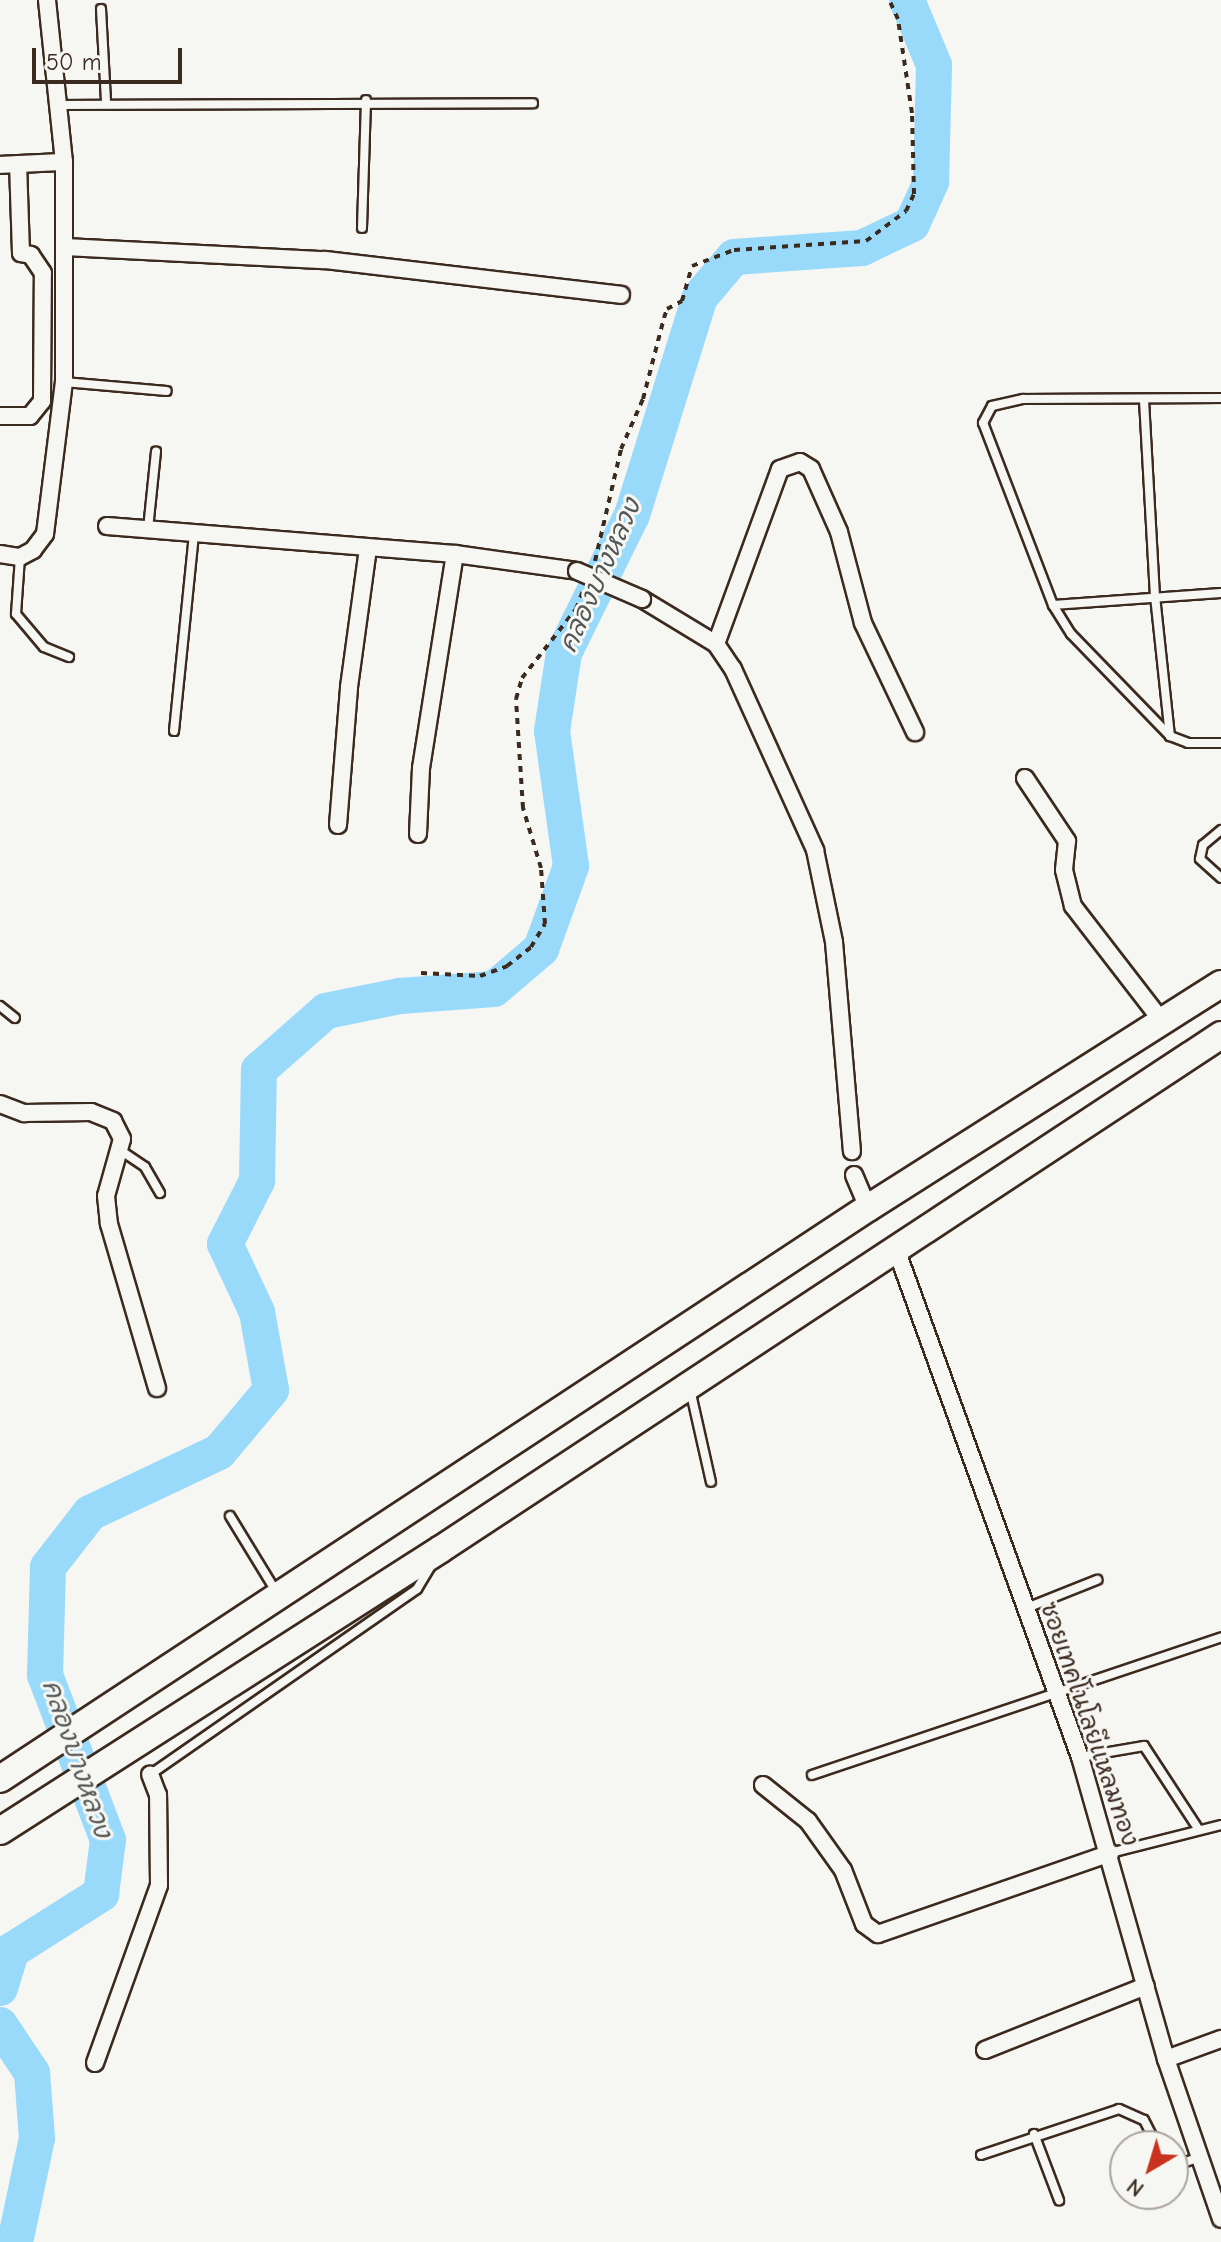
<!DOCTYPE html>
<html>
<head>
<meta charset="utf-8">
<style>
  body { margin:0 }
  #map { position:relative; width:1221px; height:2242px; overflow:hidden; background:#f6f6f2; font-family:"Comic Neue","Playpen Sans Thai",sans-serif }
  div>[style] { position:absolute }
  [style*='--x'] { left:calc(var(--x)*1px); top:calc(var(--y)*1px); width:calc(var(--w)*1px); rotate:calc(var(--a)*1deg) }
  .river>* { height:36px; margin:-18px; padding:0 18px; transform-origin:18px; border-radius:18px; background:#99dafb }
  .path>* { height:4px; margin-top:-2px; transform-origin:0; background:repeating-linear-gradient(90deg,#3b2a1e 0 6px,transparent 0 12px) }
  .roads { filter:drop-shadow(2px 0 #3b2a1e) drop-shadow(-2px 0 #3b2a1e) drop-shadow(0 2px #3b2a1e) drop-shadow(0 -2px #3b2a1e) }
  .lane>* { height:8px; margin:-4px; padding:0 4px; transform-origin:4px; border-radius:4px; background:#f6f6f2 }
  .street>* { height:16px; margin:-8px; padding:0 8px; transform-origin:8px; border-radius:8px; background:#f6f6f2 }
  .primary>* { height:26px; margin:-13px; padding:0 13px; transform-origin:13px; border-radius:13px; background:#f6f6f2 }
  .bridges { filter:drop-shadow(2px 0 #3b2a1e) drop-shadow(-2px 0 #3b2a1e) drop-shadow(0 2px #3b2a1e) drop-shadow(0 -2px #3b2a1e) }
  .street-bridge>* { height:16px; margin:-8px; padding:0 8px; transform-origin:8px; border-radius:8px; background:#f6f6f2 }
  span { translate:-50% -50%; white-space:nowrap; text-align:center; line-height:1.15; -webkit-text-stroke:6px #f6f6f2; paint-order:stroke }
  .street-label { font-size:24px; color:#3b2a1e }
  .water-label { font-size:26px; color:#525655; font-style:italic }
  .north { position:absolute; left:1109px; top:2130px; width:80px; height:80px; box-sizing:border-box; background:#f6f6f2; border:2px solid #aba49d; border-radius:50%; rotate:218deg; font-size:22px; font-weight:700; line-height:32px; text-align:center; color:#3b2a1e }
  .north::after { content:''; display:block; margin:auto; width:28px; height:36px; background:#c8321e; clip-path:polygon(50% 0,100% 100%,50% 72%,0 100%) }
  .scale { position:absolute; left:32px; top:48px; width:150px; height:36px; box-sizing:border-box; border:4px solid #3b2a1e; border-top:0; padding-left:10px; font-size:24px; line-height:28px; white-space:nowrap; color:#3b2a1e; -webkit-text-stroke:6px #f6f6f2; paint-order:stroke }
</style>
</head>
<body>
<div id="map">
  <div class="river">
    <i style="--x:0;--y:1988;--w:39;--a:-73"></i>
    <i style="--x:11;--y:1951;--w:107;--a:-32.3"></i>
    <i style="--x:101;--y:1894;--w:54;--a:-82.6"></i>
    <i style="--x:108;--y:1840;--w:177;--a:-110.9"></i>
    <i style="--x:45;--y:1675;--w:108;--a:-88.4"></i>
    <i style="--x:48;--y:1567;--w:68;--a:-52.1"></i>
    <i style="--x:90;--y:1513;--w:143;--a:-25.3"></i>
    <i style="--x:219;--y:1452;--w:81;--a:-50"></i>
    <i style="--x:271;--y:1390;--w:79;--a:-100.2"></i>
    <i style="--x:257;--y:1312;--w:75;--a:-115.2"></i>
    <i style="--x:225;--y:1244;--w:71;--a:-63.1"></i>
    <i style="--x:257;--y:1181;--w:111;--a:-89"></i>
    <i style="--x:259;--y:1070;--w:89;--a:-41.4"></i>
    <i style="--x:326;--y:1011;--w:76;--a:-11.5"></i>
    <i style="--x:400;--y:996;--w:94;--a:-4.3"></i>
    <i style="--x:494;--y:989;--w:62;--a:-40.4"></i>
    <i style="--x:541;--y:949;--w:88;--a:-70.1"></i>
    <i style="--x:571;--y:866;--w:136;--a:-98"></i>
    <i style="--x:552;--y:731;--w:79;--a:-81.3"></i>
    <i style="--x:564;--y:653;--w:154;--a:-63.8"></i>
    <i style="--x:632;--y:515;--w:228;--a:-72.7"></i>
    <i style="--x:700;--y:297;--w:52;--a:-49.6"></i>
    <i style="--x:734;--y:257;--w:128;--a:-4"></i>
    <i style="--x:862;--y:248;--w:55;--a:-25.6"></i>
    <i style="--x:912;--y:224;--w:46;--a:-65.7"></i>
    <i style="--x:931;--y:182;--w:117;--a:-88.5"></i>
    <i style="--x:934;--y:65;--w:70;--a:-112.6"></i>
    <i style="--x:0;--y:2025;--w:58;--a:56.3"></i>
    <i style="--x:32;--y:2073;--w:65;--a:85.6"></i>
    <i style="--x:37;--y:2138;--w:106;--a:101.9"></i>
  </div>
  <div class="path">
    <i style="--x:595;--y:561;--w:115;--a:-76.9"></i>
    <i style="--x:621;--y:449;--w:55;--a:-66.3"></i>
    <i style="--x:643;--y:399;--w:84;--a:-75.5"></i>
    <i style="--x:664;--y:318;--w:9;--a:-72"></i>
    <i style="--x:667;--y:309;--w:17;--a:-28"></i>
    <i style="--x:682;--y:301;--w:36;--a:-74"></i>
    <i style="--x:692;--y:266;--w:45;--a:-20.9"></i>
    <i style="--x:734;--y:250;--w:132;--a:-3.9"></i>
    <i style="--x:866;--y:241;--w:50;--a:-36.9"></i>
    <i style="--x:906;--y:211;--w:19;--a:-65"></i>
    <i style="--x:914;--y:194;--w:81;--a:-91.4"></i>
    <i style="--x:912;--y:113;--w:95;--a:-98.5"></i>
    <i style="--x:898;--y:19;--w:21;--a:-115"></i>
    <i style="--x:421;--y:973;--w:59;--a:2.9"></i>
    <i style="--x:480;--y:976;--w:29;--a:-20"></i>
    <i style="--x:507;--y:966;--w:31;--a:-38"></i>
    <i style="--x:531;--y:947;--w:27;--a:-59"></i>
    <i style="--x:545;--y:924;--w:56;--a:-94.1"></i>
    <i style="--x:541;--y:868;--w:63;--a:-106.7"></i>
    <i style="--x:523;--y:808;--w:109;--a:-93.7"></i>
    <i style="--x:516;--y:699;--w:22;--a:-74"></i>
    <i style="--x:522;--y:678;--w:88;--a:-52"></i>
    <i style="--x:576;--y:609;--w:19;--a:-69"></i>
  </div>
  <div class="roads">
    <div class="lane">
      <i style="--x:101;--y:9;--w:92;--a:86.9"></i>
      <i style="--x:59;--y:105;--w:474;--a:-0.2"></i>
      <i style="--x:362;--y:228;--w:128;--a:-88.2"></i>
      <i style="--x:64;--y:382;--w:103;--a:5"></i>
      <i style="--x:1144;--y:400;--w:196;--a:86.8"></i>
      <i style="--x:1155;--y:596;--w:141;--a:83.9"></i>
      <i style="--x:1170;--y:736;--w:19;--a:21"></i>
      <i style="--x:1188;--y:743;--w:33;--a:0"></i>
      <i style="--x:148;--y:529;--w:78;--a:-84.1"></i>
      <i style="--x:20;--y:557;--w:57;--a:94"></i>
      <i style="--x:16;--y:614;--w:43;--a:49.7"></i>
      <i style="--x:44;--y:647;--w:27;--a:22"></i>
      <i style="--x:1053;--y:605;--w:168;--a:-4.1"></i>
      <i style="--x:174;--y:731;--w:199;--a:-84.2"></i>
      <i style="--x:1170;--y:736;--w:142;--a:-134.1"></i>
      <i style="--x:1071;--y:634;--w:34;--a:-122"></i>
      <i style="--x:1053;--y:605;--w:195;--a:-111"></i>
      <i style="--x:983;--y:423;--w:19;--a:-62"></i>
      <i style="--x:992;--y:406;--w:32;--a:-13"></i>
      <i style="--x:1023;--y:399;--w:198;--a:-0.3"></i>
      <i style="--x:1221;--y:830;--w:23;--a:140"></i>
      <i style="--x:1203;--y:845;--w:14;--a:102"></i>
      <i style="--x:1200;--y:859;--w:28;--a:42"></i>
      <i style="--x:0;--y:1006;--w:19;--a:39"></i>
      <i style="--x:120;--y:1150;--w:30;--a:34"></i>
      <i style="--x:145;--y:1167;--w:30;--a:60"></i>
      <i style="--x:690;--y:1389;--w:95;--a:77.3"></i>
      <i style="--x:230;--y:1516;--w:90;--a:58.6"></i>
      <i style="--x:1024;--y:1609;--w:79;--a:-21.7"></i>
      <i style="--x:1080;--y:1757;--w:65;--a:-9.8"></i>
      <i style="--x:1144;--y:1746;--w:100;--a:56.8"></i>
      <i style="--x:151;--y:1774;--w:324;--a:-34.8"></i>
      <i style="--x:417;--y:1589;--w:26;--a:-59"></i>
      <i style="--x:812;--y:1775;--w:432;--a:-18.6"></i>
      <i style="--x:1110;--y:1853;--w:114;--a:-14.2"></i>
      <i style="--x:1034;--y:2134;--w:71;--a:69.3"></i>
      <i style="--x:981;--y:2155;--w:145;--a:-18.4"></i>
      <i style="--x:1119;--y:2109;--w:27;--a:24"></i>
      <i style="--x:1144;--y:2120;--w:29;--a:63"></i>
      <i style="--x:1173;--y:2166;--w:28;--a:-18"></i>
    </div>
    <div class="street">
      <i style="--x:0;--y:165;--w:64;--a:-2.7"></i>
      <i style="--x:65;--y:247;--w:260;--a:2.9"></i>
      <i style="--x:325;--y:260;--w:298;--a:6.7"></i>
      <i style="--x:0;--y:416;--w:30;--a:0"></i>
      <i style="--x:30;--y:416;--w:19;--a:-51"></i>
      <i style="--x:42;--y:401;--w:128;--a:-89.6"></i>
      <i style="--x:43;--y:273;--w:22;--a:-124"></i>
      <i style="--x:31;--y:255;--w:10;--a:-169"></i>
      <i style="--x:21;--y:253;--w:89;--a:-91.9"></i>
      <i style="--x:107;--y:526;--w:349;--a:4.6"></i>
      <i style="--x:455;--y:554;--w:123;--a:7.9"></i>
      <i style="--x:0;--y:554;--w:20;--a:9"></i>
      <i style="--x:20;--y:557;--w:15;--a:-28"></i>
      <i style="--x:33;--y:550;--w:20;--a:-53"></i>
      <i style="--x:45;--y:534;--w:153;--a:-82.9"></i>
      <i style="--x:64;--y:382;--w:220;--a:-90"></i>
      <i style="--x:64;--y:162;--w:163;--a:-96"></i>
      <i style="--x:642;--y:599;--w:87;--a:31.3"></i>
      <i style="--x:716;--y:644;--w:30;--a:56"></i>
      <i style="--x:733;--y:669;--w:199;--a:65.6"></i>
      <i style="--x:815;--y:850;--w:94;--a:78.3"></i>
      <i style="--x:834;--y:942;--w:210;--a:85.1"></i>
      <i style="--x:716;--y:644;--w:186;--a:-69.9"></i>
      <i style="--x:780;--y:469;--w:21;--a:-19"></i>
      <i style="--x:800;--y:462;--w:13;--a:32"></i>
      <i style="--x:811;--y:469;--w:69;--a:66"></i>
      <i style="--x:839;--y:532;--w:94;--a:75.2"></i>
      <i style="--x:863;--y:623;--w:121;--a:64.5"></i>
      <i style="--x:1025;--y:778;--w:76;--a:56.3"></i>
      <i style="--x:1067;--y:841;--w:29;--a:96"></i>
      <i style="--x:1064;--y:870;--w:37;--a:76"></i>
      <i style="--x:1073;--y:906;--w:145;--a:52.3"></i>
      <i style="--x:338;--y:825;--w:138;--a:-85.4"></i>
      <i style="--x:349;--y:687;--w:139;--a:-82.2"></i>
      <i style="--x:418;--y:834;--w:66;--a:-87.4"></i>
      <i style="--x:421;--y:768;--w:217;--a:-81"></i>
      <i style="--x:0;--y:1104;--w:26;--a:21"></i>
      <i style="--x:24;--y:1113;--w:67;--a:-0.9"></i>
      <i style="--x:91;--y:1112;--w:24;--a:22"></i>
      <i style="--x:113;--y:1121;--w:20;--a:63"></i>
      <i style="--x:122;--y:1139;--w:59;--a:105.7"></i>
      <i style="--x:106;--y:1196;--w:28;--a:84"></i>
      <i style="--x:109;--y:1224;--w:171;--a:73.7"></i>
      <i style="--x:854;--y:1175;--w:36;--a:67"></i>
      <i style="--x:896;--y:1249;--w:540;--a:70.09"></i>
      <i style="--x:1080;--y:1757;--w:314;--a:74.1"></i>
      <i style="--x:1166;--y:2059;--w:169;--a:71"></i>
      <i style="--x:763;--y:1785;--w:58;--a:38.7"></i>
      <i style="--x:808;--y:1821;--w:60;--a:54.5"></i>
      <i style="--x:843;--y:1870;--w:58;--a:68.7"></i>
      <i style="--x:864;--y:1924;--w:17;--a:36"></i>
      <i style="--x:878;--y:1934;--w:246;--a:-19.2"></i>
      <i style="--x:985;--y:2050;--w:173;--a:-21.7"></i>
      <i style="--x:1166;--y:2059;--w:59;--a:-20"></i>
      <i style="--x:95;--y:2063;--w:189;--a:-70.2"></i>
      <i style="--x:159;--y:1885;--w:90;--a:-90.6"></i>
      <i style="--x:158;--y:1795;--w:22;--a:-111"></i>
    </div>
    <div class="primary">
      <i style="--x:0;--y:1779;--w:1039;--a:-33.34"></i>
      <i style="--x:868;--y:1208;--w:418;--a:-32.4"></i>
      <i style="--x:0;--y:1831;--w:523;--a:-32.6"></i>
      <i style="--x:441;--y:1549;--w:934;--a:-33.38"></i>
    </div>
  </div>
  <div class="bridges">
    <div class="street-bridge">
      <i style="--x:577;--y:571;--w:71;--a:23.3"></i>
    </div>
  </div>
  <div class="street-label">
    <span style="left:1089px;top:1724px;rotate:71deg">ซอยเทคโนโลยีแหลมทอง</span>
  </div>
  <div class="water-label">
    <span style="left:601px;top:576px;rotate:-66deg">คลองบางหลวง</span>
    <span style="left:76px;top:1759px;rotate:71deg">คลองบางหลวง</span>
  </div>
  <div class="north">N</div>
  <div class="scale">50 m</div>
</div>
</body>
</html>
